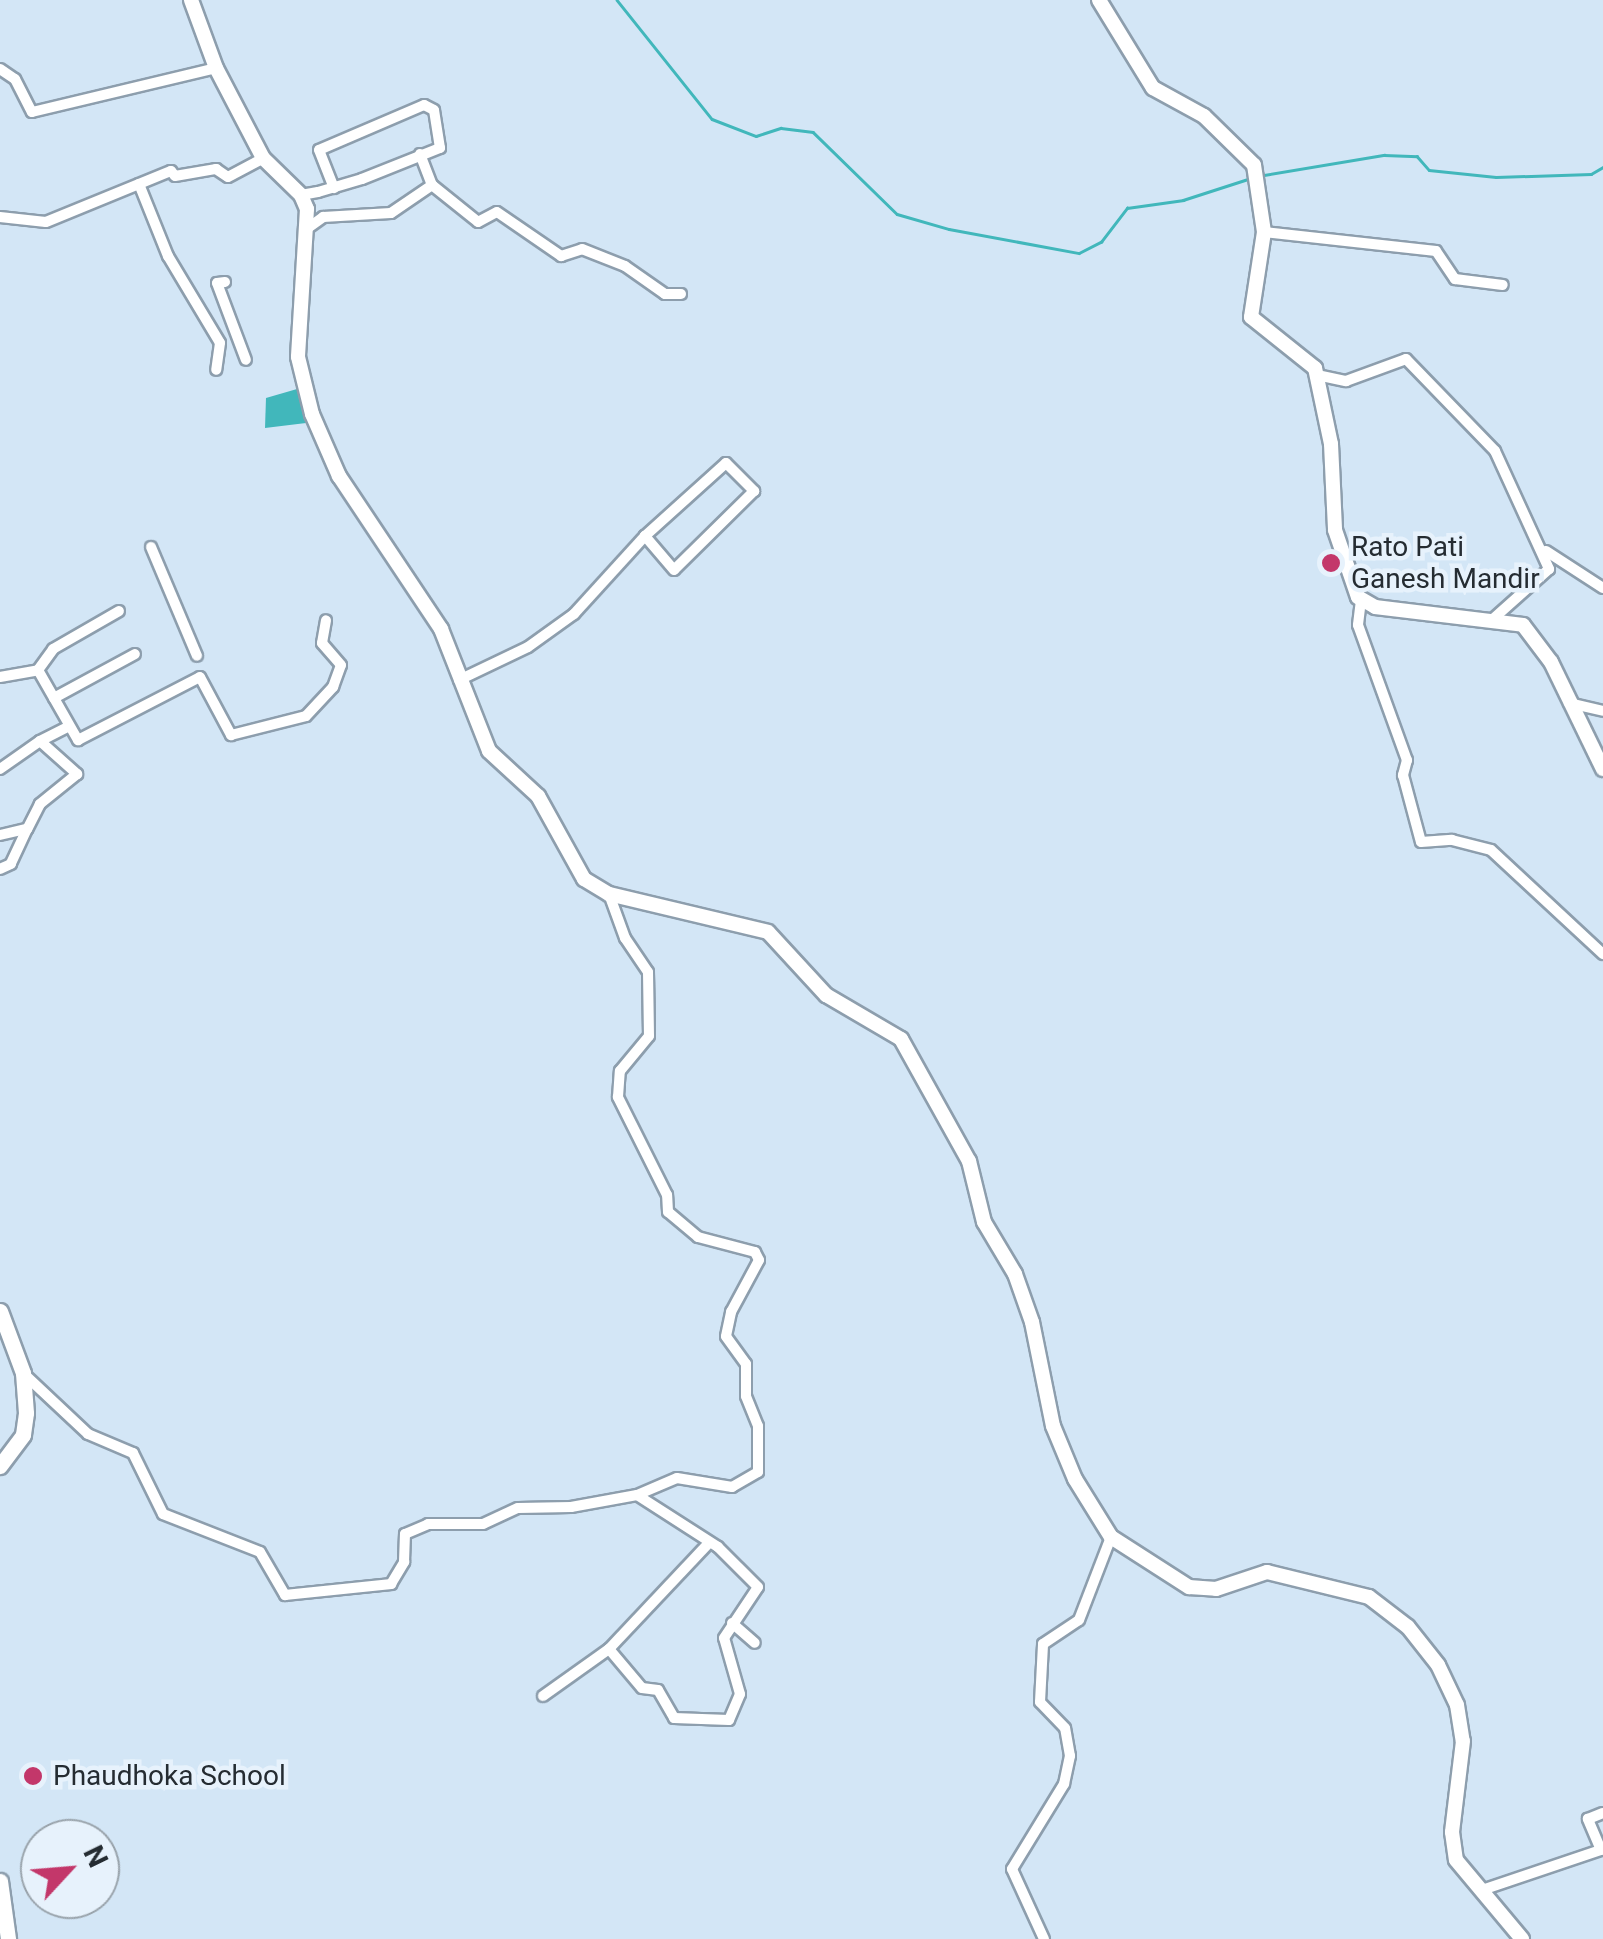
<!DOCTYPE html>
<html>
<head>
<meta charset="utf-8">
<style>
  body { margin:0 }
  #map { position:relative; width:1603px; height:1939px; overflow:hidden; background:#d3e6f6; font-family:Roboto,sans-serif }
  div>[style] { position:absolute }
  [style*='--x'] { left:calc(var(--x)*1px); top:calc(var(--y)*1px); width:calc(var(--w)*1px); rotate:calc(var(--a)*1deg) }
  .water>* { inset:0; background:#41b7bb }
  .stream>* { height:2.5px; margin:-1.25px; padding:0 1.25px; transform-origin:1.25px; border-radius:1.25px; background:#41b7bb }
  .roads { filter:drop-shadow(2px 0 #8d9ead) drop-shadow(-2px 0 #8d9ead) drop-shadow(0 2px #8d9ead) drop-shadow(0 -2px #8d9ead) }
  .minor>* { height:10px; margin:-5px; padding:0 5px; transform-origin:5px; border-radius:5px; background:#fff }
  .secondary>* { height:14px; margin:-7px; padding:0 7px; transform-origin:7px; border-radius:7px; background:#fff }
  .primary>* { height:15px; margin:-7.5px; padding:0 7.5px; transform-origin:7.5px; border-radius:7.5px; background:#fff }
  .dots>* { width:28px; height:28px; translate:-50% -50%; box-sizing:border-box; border:5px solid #e7f2fc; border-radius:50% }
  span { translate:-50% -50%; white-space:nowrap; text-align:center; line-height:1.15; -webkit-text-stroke:9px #e7f2fc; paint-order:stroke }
  .poi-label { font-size:28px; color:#252c32 }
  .left { translate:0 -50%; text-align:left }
  .north { position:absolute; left:20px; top:1819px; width:100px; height:100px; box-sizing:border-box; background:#e7f2fc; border:2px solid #99a3ab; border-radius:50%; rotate:64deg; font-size:28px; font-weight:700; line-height:40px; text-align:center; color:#252c32 }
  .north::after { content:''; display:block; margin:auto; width:35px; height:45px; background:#c3376a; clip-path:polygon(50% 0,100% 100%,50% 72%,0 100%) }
</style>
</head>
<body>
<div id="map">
  <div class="water">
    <i style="clip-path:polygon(297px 389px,306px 423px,265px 428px,266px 398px)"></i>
  </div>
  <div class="stream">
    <i style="--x:617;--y:0;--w:152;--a:51.4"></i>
    <i style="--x:712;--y:119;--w:47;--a:21.1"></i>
    <i style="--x:756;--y:136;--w:26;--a:-18"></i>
    <i style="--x:781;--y:128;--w:32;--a:7"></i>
    <i style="--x:813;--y:132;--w:117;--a:44.3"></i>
    <i style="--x:897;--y:214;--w:54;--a:16.1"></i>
    <i style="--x:949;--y:229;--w:132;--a:10.5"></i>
    <i style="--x:1079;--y:253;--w:25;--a:-27"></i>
    <i style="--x:1101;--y:242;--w:43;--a:-52.6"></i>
    <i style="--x:1127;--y:208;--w:57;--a:-8.1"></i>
    <i style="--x:1183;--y:200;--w:71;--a:-17.9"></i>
    <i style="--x:1264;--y:175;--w:122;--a:-9.5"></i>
    <i style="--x:1384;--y:155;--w:33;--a:2"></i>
    <i style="--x:1417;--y:156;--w:18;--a:49"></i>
    <i style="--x:1429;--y:170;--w:67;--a:6"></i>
    <i style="--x:1496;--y:177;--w:95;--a:-1.8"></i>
    <i style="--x:1591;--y:174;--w:14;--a:-30"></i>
  </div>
  <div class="roads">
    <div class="minor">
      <i style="--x:0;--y:69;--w:18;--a:34"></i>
      <i style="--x:15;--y:79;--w:37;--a:63"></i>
      <i style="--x:32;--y:112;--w:189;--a:-13.4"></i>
      <i style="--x:420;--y:154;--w:33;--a:69"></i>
      <i style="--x:139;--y:184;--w:78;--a:68.1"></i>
      <i style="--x:168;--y:256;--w:101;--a:59.1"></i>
      <i style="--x:220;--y:343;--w:27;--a:98"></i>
      <i style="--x:301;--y:195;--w:17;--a:-10"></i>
      <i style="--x:318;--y:192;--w:46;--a:-16.5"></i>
      <i style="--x:362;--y:179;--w:84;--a:-21.7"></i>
      <i style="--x:440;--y:148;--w:38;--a:-99"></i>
      <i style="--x:434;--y:110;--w:11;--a:-153"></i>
      <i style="--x:424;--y:105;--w:114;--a:156.8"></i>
      <i style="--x:319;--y:150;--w:41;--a:68.5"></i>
      <i style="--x:0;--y:217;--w:46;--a:6.2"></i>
      <i style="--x:46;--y:222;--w:135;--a:-22.2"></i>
      <i style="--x:171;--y:171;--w:6;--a:51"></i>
      <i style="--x:175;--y:176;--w:42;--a:-9.7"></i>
      <i style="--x:216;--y:169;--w:14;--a:34"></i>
      <i style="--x:228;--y:177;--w:40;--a:-28"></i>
      <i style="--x:308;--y:228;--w:19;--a:-36"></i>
      <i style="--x:323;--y:217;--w:68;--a:-3.4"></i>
      <i style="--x:391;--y:213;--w:50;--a:-34.3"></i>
      <i style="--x:432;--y:185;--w:59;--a:38.8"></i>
      <i style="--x:478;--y:222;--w:21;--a:-28"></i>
      <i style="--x:497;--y:212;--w:78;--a:34.5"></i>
      <i style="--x:561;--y:256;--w:22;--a:-18"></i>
      <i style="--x:582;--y:249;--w:46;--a:21.6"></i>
      <i style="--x:625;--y:266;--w:49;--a:35"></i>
      <i style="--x:665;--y:294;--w:16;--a:0"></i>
      <i style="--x:1264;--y:232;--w:173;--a:6.3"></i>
      <i style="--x:1436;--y:251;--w:34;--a:56"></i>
      <i style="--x:1455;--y:279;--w:48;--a:7.1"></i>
      <i style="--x:225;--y:282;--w:8;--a:173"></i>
      <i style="--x:217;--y:283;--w:82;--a:69.4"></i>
      <i style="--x:1317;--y:375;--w:30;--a:12"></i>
      <i style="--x:1346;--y:381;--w:64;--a:-20.1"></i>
      <i style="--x:1406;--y:359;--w:128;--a:45.9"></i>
      <i style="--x:1495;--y:451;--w:130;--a:65.4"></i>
      <i style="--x:1549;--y:569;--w:74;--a:138.3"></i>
      <i style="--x:151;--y:547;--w:118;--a:67.1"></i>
      <i style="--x:1546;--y:551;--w:68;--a:33"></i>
      <i style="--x:1361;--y:600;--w:25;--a:97"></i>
      <i style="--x:1358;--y:625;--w:144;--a:70.1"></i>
      <i style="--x:1407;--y:760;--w:16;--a:105"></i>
      <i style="--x:1403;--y:775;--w:69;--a:75"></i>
      <i style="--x:1421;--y:842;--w:31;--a:-4"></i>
      <i style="--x:1452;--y:840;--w:40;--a:14.4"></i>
      <i style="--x:1491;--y:850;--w:153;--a:42.9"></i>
      <i style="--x:38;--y:670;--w:26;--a:-54"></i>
      <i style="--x:53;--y:649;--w:76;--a:-29.9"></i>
      <i style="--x:0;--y:677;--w:39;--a:-10"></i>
      <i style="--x:38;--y:670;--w:81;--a:60.3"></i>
      <i style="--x:78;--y:740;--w:137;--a:-27.3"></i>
      <i style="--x:200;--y:677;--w:66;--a:61.9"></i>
      <i style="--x:231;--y:735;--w:77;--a:-14.2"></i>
      <i style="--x:306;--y:716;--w:40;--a:-47"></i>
      <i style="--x:333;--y:687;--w:23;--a:-70"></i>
      <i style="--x:341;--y:665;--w:29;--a:-131"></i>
      <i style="--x:322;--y:643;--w:23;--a:-80"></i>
      <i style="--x:459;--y:680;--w:76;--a:-25.6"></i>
      <i style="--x:528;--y:647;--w:57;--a:-35.7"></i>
      <i style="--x:574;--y:614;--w:105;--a:-47.7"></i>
      <i style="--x:645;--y:536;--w:109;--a:-42"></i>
      <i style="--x:726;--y:463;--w:40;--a:45"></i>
      <i style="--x:754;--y:491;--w:112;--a:135.4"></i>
      <i style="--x:674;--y:570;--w:45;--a:-130.5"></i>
      <i style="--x:54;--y:698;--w:92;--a:-28.5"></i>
      <i style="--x:1569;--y:703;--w:35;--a:13"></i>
      <i style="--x:40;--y:741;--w:29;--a:-27"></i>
      <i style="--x:0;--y:769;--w:49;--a:-35"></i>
      <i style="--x:40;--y:741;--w:50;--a:41.7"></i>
      <i style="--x:77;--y:774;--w:48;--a:141"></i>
      <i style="--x:40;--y:804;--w:28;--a:117"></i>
      <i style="--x:0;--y:835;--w:28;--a:-13"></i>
      <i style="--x:27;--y:829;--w:38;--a:115"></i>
      <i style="--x:11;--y:864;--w:12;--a:156"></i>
      <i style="--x:23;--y:1373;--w:89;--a:43.2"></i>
      <i style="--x:88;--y:1434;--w:49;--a:22.9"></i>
      <i style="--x:133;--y:1453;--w:68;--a:63.8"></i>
      <i style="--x:163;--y:1514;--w:104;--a:21.4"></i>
      <i style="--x:260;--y:1552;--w:50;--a:59.8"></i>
      <i style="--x:285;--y:1595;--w:107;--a:-5.9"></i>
      <i style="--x:391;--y:1584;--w:26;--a:-59"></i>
      <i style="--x:404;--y:1562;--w:28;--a:-88"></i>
      <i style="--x:405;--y:1534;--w:25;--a:-23"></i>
      <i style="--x:428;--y:1524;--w:55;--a:0"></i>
      <i style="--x:483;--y:1524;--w:38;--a:-25"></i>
      <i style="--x:518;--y:1508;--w:53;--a:-1.1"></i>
      <i style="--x:571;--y:1507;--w:67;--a:-10.3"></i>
      <i style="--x:637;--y:1495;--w:43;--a:-23"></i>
      <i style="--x:677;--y:1478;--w:56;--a:9.3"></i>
      <i style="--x:732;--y:1487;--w:30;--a:-30"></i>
      <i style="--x:758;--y:1472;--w:46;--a:-90"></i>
      <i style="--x:758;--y:1426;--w:32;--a:-112"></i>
      <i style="--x:746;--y:1396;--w:32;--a:-90"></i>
      <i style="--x:746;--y:1364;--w:34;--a:-126"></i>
      <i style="--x:726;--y:1336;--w:25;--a:-78"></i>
      <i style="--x:731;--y:1312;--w:59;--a:-61.7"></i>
      <i style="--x:759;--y:1260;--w:9;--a:-117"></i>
      <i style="--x:755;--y:1252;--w:59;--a:-165.3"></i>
      <i style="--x:698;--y:1237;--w:39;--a:-140"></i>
      <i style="--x:668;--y:1212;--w:17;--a:-93"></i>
      <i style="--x:667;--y:1195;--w:110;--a:-116.6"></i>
      <i style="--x:618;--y:1097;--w:26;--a:-86"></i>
      <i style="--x:620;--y:1071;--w:45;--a:-50.4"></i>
      <i style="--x:649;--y:1036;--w:64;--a:-90.9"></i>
      <i style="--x:648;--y:972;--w:41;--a:-124.1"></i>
      <i style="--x:625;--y:938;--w:47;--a:-110"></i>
      <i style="--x:732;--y:1623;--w:30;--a:41"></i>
      <i style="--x:609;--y:1649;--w:51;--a:49.8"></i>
      <i style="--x:642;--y:1688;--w:16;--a:7"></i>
      <i style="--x:658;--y:1690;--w:32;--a:60"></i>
      <i style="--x:674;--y:1718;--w:55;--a:2.1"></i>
      <i style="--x:729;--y:1720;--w:28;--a:-67"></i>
      <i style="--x:740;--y:1694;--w:58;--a:-105.9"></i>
      <i style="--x:724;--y:1638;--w:61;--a:-56.3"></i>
      <i style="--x:758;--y:1587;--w:57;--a:-135"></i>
      <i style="--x:718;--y:1547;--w:96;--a:-147.3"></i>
      <i style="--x:543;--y:1696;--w:81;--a:-35.5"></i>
      <i style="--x:609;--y:1649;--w:143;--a:-46.7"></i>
      <i style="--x:1482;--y:1890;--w:126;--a:-18.6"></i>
      <i style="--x:1601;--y:1850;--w:34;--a:-113"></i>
      <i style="--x:1588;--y:1819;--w:16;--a:-22"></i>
      <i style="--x:1044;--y:1939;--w:77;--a:-114.6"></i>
      <i style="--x:1012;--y:1869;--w:100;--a:-58.5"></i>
      <i style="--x:1064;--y:1784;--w:29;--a:-78"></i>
      <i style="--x:1070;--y:1756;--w:28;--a:-100"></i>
      <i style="--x:1065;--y:1728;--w:36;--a:-134"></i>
      <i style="--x:1040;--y:1702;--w:58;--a:-87"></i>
      <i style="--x:1043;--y:1644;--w:43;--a:-33.7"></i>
      <i style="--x:1079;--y:1620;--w:89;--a:-68.9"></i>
    </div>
    <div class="secondary">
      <i style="--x:191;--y:0;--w:72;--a:69.8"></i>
      <i style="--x:216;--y:68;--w:102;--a:62.4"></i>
      <i style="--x:263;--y:158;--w:53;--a:44.2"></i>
      <i style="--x:301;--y:195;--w:15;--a:67"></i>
      <i style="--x:307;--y:209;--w:148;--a:93.5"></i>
      <i style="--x:298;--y:357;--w:59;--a:76.2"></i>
      <i style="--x:312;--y:414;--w:68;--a:66.5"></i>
      <i style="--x:339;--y:476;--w:184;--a:56.3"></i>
      <i style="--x:441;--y:629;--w:131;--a:68.5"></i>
      <i style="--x:489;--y:751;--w:67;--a:42.6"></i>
      <i style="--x:538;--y:796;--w:95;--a:61"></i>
      <i style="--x:584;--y:879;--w:29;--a:31"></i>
      <i style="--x:609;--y:894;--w:163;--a:13.4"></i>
      <i style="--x:768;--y:932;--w:86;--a:47.4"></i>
      <i style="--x:826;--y:995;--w:87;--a:30.4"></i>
      <i style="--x:901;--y:1039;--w:140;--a:60.9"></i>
      <i style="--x:969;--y:1161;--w:63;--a:76.2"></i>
      <i style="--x:984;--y:1222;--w:61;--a:59.2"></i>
      <i style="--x:1015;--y:1274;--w:51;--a:70.5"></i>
      <i style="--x:1032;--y:1322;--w:106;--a:78.6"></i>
      <i style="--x:1053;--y:1426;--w:57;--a:67.5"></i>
      <i style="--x:1075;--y:1479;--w:68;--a:58.2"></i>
      <i style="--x:1111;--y:1537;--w:93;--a:32.7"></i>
      <i style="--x:1189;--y:1587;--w:27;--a:4"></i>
      <i style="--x:1216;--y:1589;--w:54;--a:-18.4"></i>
      <i style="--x:1267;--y:1572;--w:105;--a:13.8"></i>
      <i style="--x:1369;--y:1597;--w:49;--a:37.6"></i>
      <i style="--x:1408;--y:1627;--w:48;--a:51.7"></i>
      <i style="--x:1438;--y:1665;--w:44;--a:64.6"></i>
      <i style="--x:1457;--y:1705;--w:36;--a:81"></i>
      <i style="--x:1463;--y:1741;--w:92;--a:96.9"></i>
      <i style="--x:1452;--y:1832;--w:28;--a:82"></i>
      <i style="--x:1456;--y:1860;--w:103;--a:50.1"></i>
      <i style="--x:1099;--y:0;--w:103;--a:58.5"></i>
      <i style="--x:1153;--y:88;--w:58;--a:28.8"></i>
      <i style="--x:1204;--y:116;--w:70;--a:44.4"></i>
      <i style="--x:1254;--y:165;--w:68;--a:81.5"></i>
      <i style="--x:1264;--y:232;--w:86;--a:98.7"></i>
      <i style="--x:1251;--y:317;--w:82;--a:38.6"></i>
      <i style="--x:1315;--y:368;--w:78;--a:78.1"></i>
      <i style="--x:1331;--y:444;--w:86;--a:87.3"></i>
      <i style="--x:1335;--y:530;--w:71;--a:71.1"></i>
      <i style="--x:1358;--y:597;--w:20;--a:30"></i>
      <i style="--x:1375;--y:607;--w:149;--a:6.9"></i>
      <i style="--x:1523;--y:625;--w:46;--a:52.9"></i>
      <i style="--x:1551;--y:662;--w:119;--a:64.1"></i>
    </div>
    <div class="primary">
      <i style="--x:0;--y:1311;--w:66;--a:69.6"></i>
      <i style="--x:23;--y:1373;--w:40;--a:85.7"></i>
      <i style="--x:26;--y:1413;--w:22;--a:98"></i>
      <i style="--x:23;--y:1435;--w:39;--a:127"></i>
      <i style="--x:0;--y:1881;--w:59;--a:82.1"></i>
    </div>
  </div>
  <div class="dots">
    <i style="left:1331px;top:563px;background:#c3376a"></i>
    <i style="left:33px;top:1776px;background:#c3376a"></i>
  </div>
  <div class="poi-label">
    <span class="left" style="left:1351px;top:563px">Rato Pati<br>Ganesh Mandir</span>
    <span class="left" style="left:53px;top:1776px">Phaudhoka School</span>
  </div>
  <div class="north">N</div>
</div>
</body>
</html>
